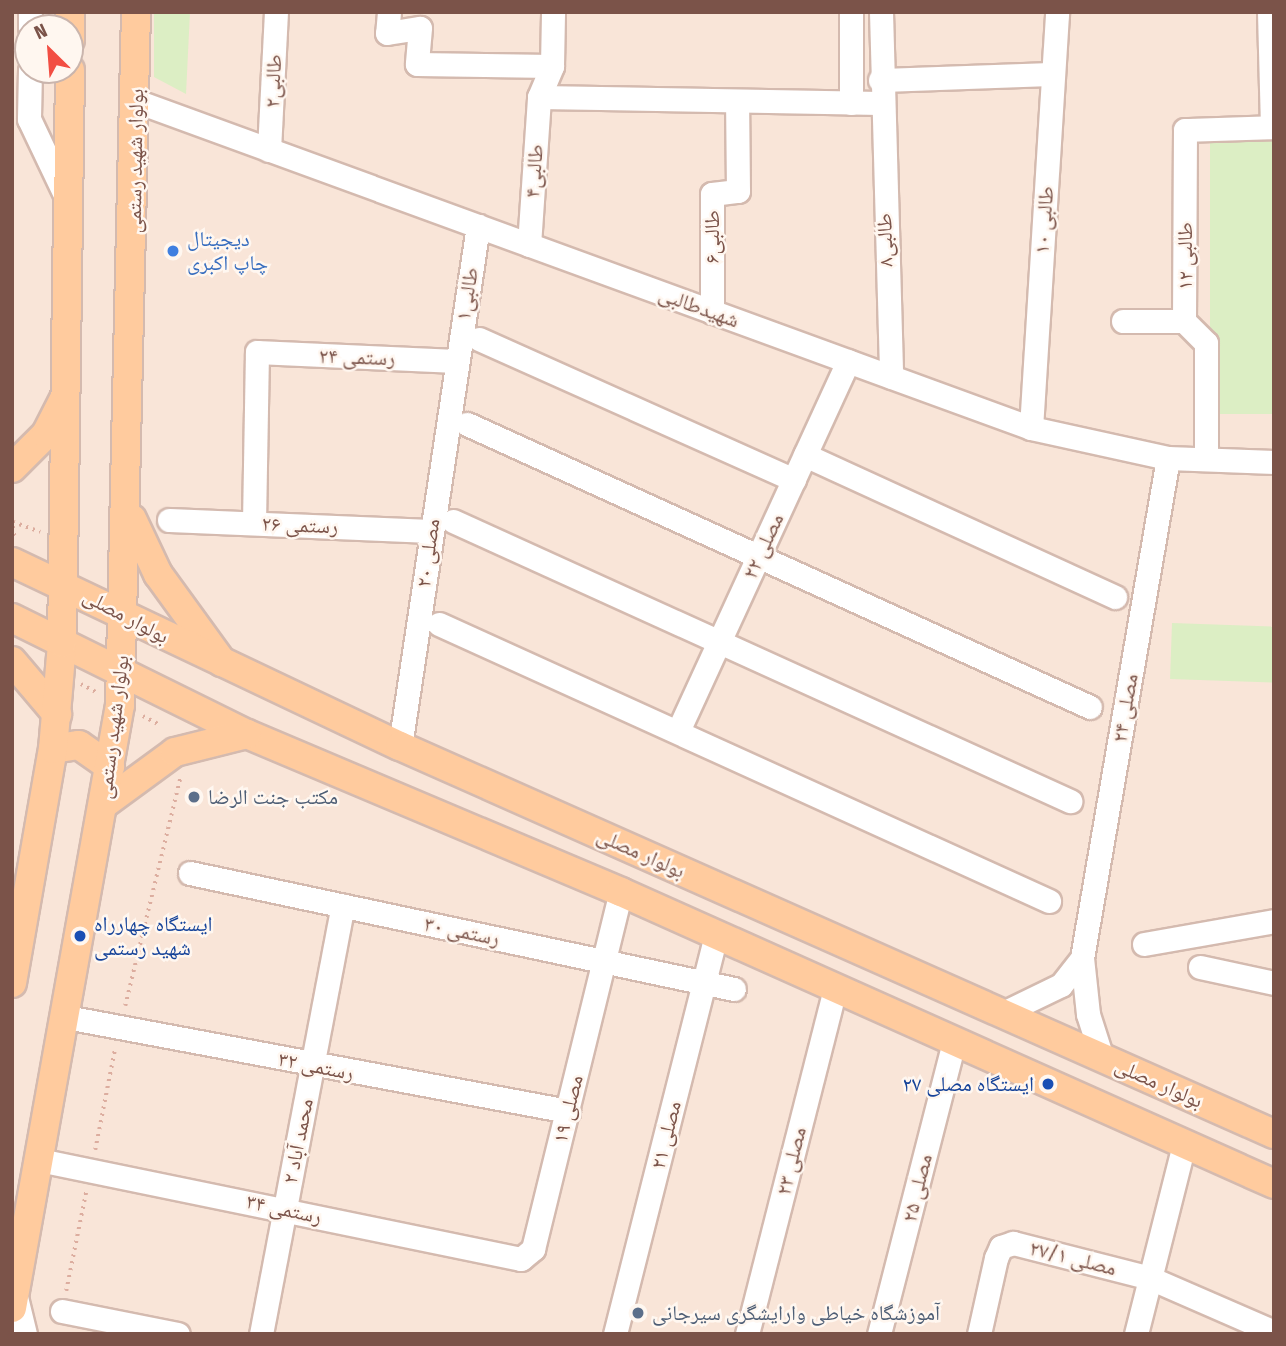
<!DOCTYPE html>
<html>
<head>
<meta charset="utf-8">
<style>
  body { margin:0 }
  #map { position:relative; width:1286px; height:1346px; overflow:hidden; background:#fef2e8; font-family:"Fira Sans Condensed","Noto Naskh Arabic",sans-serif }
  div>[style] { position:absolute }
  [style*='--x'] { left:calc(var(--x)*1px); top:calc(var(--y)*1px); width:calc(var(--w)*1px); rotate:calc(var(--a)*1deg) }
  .residential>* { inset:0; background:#f9e5d8 }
  .green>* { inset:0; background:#dceec4; transform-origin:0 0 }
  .path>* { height:3.5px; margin-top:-1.75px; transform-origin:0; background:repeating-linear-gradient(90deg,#dcad9f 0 2px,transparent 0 7px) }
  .roads { filter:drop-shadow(2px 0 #d4baaf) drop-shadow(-2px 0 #d4baaf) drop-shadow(0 2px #d4baaf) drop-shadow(0 -2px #d4baaf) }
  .minor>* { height:23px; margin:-11.5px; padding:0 11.5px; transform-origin:11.5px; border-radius:11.5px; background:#fff }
  .major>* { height:28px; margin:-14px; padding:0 14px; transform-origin:14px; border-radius:14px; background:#ffcb9e }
  .dots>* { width:19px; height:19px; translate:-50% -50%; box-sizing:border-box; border:4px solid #fff7f0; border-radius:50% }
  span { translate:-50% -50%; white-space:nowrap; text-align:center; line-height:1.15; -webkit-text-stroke:5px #fff7f0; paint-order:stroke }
  .street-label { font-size:21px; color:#7b5349 }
  .shop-label { font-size:21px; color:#366cbe }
  .left { translate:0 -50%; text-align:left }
  .service-label { font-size:21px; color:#4e5e75 }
  .transit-label { font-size:21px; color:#164399 }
  .right { translate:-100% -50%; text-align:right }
  .frame { position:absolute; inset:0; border:14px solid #7b5349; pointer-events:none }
  .north { position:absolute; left:14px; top:14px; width:70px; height:70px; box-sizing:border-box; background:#fff7f0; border:2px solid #cab5ad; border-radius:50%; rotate:335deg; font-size:19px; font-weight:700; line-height:28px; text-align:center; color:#7b5349 }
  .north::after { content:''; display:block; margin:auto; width:24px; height:32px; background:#f24e43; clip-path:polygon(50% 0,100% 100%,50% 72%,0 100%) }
</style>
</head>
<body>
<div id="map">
  <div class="residential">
    <i style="clip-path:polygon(evenodd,12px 12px,1274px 12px,1274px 1334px,12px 1334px,12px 12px,28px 28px,70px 28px,70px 70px,28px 70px,28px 28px)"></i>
  </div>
  <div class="green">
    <i style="clip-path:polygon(154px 12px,190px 12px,186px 94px,154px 77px)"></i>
    <i style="left:1210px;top:135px;width:64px;height:279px"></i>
    <i style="left:1172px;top:623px;width:102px;height:56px;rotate:2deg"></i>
  </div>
  <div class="path">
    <i style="--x:12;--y:520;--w:20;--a:81"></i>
    <i style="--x:13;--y:522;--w:29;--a:20"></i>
    <i style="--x:81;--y:684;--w:17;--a:28"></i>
    <i style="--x:143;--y:716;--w:19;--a:28"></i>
    <i style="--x:125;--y:1006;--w:234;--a:-76.4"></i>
    <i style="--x:95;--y:1150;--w:104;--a:-78.9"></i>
    <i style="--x:66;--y:1291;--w:101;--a:-78.6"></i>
  </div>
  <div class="roads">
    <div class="minor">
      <i style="--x:389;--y:12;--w:21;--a:95"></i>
      <i style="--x:387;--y:33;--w:33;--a:-9"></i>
      <i style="--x:420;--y:28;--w:36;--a:95"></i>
      <i style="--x:417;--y:64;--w:135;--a:0.8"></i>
      <i style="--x:881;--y:12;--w:365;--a:88.4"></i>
      <i style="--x:1269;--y:12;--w:115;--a:88.5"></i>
      <i style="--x:30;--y:28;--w:16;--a:-90"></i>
      <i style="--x:30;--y:70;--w:49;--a:91.2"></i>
      <i style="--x:29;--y:119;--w:89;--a:64.6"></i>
      <i style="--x:880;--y:80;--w:173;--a:-2"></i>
      <i style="--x:539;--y:97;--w:341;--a:1"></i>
      <i style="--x:136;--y:101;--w:953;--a:20.07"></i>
      <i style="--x:1031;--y:428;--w:140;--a:12.4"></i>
      <i style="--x:1168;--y:458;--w:106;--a:2.2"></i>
      <i style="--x:851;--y:103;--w:91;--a:-90"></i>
      <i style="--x:269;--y:150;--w:138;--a:-87.1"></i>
      <i style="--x:529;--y:245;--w:148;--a:-86.1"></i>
      <i style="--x:539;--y:97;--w:34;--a:-67"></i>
      <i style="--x:552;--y:66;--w:54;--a:-88.9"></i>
      <i style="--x:712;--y:312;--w:118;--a:-90"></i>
      <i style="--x:712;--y:194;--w:26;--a:-7"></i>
      <i style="--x:738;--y:191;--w:90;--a:-90.6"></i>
      <i style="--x:1123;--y:321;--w:61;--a:0"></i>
      <i style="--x:479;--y:339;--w:345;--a:24.1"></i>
      <i style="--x:467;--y:424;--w:684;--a:24.43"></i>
      <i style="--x:1031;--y:428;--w:417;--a:-86.4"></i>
      <i style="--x:805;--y:455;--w:341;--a:24.6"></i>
      <i style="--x:1206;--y:459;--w:116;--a:-90"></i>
      <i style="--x:1206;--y:343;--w:31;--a:-135"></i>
      <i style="--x:1184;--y:321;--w:191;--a:-89.7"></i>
      <i style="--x:1185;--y:130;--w:89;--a:-1.9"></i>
      <i style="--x:169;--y:520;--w:262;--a:2.4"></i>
      <i style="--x:453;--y:521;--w:678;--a:24.41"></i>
      <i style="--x:254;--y:523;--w:171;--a:-89"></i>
      <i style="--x:257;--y:352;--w:199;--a:2.6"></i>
      <i style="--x:439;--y:624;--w:670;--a:24.42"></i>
      <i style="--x:678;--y:731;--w:407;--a:-65.3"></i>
      <i style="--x:400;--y:746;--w:526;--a:-81.47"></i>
      <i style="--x:190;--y:873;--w:556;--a:12.04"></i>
      <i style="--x:1144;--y:944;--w:132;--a:-10"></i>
      <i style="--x:1200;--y:967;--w:76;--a:12.2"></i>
      <i style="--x:1003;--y:1013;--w:64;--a:-25.8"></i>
      <i style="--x:1061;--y:985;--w:34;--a:-52"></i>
      <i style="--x:66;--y:1017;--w:511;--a:10.61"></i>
      <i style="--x:1102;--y:1058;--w:46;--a:-107.7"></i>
      <i style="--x:1088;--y:1014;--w:56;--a:-96.1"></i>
      <i style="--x:1082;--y:958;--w:507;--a:-80.24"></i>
      <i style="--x:39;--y:1160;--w:492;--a:11.6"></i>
      <i style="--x:521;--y:1259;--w:16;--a:-40"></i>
      <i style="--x:533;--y:1249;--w:368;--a:-76.2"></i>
      <i style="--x:15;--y:1293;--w:42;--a:76.3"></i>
      <i style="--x:62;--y:1311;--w:118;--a:11.2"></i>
      <i style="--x:261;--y:1334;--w:436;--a:-79.2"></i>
      <i style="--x:615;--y:1334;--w:411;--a:-75.8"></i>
      <i style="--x:747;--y:1334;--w:357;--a:-75.7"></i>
      <i style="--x:879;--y:1334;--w:301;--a:-75.6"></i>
      <i style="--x:979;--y:1334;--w:78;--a:-77.4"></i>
      <i style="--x:996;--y:1258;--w:12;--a:-66"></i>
      <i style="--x:1001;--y:1247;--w:13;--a:-18"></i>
      <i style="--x:1013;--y:1243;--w:141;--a:14.3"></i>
      <i style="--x:1150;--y:1278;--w:135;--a:23.5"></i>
      <i style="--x:1136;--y:1334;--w:196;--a:-75.8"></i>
    </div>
    <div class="major">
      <i style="--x:70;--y:40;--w:28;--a:-90"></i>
      <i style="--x:12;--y:468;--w:48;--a:-45"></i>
      <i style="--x:46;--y:434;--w:39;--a:-63"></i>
      <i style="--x:132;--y:519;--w:61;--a:64.7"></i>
      <i style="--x:158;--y:574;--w:109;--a:54"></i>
      <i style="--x:12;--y:562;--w:429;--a:25.4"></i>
      <i style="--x:400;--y:746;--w:956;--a:23.94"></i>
      <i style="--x:12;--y:618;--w:262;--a:26.3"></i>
      <i style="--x:247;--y:734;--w:406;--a:22.9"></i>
      <i style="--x:621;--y:892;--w:715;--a:24.09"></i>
      <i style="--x:12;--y:661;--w:70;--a:49.7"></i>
      <i style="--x:53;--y:749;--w:26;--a:-9"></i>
      <i style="--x:79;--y:745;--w:38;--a:35"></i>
      <i style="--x:104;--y:804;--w:88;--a:-36.2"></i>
      <i style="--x:175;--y:752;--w:74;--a:-14"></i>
      <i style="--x:12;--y:983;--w:238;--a:-80.1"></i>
      <i style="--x:53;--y:749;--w:106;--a:-85.1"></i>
      <i style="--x:62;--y:643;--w:573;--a:-89.2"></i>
      <i style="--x:12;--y:1308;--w:613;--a:-79.85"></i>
      <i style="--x:120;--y:705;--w:693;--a:-88.68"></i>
    </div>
  </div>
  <div class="dots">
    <i style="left:173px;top:251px;background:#3f7fe0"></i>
    <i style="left:194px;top:797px;background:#5c6f8a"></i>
    <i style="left:80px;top:936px;background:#1a4fb4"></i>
    <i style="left:1048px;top:1084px;background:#1a4fb4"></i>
    <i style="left:638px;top:1313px;background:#5c6f8a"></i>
  </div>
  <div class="street-label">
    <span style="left:273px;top:81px;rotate:-87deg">طالبی۲</span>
    <span style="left:135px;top:161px;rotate:-89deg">بولوار شهید رستمی</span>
    <span style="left:534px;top:171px;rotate:-86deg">طالبی۴</span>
    <span style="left:1044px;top:220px;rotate:-86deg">طالبی ۱۰</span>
    <span style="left:712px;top:237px;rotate:-90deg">طالبی۶</span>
    <span style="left:885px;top:240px;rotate:-92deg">طالبی۸</span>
    <span style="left:1185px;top:256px;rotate:-90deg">طالبی ۱۲</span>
    <span style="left:467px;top:294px;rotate:-81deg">طالبی۱</span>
    <span style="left:699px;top:307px;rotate:20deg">شهیدطالبی</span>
    <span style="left:357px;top:357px;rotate:2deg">رستمی ۲۴</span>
    <span style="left:300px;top:525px;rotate:2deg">رستمی ۲۶</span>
    <span style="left:763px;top:546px;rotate:-65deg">مصلی ۲۲</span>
    <span style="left:428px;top:553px;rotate:-82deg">مصلی ۲۰</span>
    <span style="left:126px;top:616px;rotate:28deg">بولوار مصلی</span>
    <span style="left:1125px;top:708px;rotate:-80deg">مصلی ۲۴</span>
    <span style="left:113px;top:727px;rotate:-83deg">بولوار شهید رستمی</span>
    <span style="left:641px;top:853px;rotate:24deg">بولوار مصلی</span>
    <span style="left:462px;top:931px;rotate:12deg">رستمی ۳۰</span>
    <span style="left:316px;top:1066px;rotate:11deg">رستمی ۳۲</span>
    <span style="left:1159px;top:1083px;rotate:24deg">بولوار مصلی</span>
    <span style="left:568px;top:1109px;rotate:-76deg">مصلی ۱۹</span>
    <span style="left:666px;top:1135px;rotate:-76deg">مصلی ۲۱</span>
    <span style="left:298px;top:1141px;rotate:-79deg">محمد آباد ۲</span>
    <span style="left:791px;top:1161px;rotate:-76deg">مصلی ۲۳</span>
    <span style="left:917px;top:1188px;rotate:-76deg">مصلی ۲۵</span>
    <span style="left:284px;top:1209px;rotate:12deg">رستمی ۳۴</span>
    <span style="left:1073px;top:1258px;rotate:14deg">مصلی ۲۷/۱</span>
  </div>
  <div class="shop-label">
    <span class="left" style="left:187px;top:251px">دیجیتال<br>چاپ اکبری</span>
  </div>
  <div class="service-label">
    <span class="left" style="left:208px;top:797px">مكتب جنت الرضا</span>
    <span class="left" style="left:652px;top:1313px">آموزشگاه خیاطی وارایشگری سیرجانی</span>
  </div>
  <div class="transit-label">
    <span class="left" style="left:94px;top:936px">ایستگاه چهارراه<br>شهید رستمی</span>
    <span class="right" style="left:1034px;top:1084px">ایستگاه مصلی ۲۷</span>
  </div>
  <div class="frame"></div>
  <div class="north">N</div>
</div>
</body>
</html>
